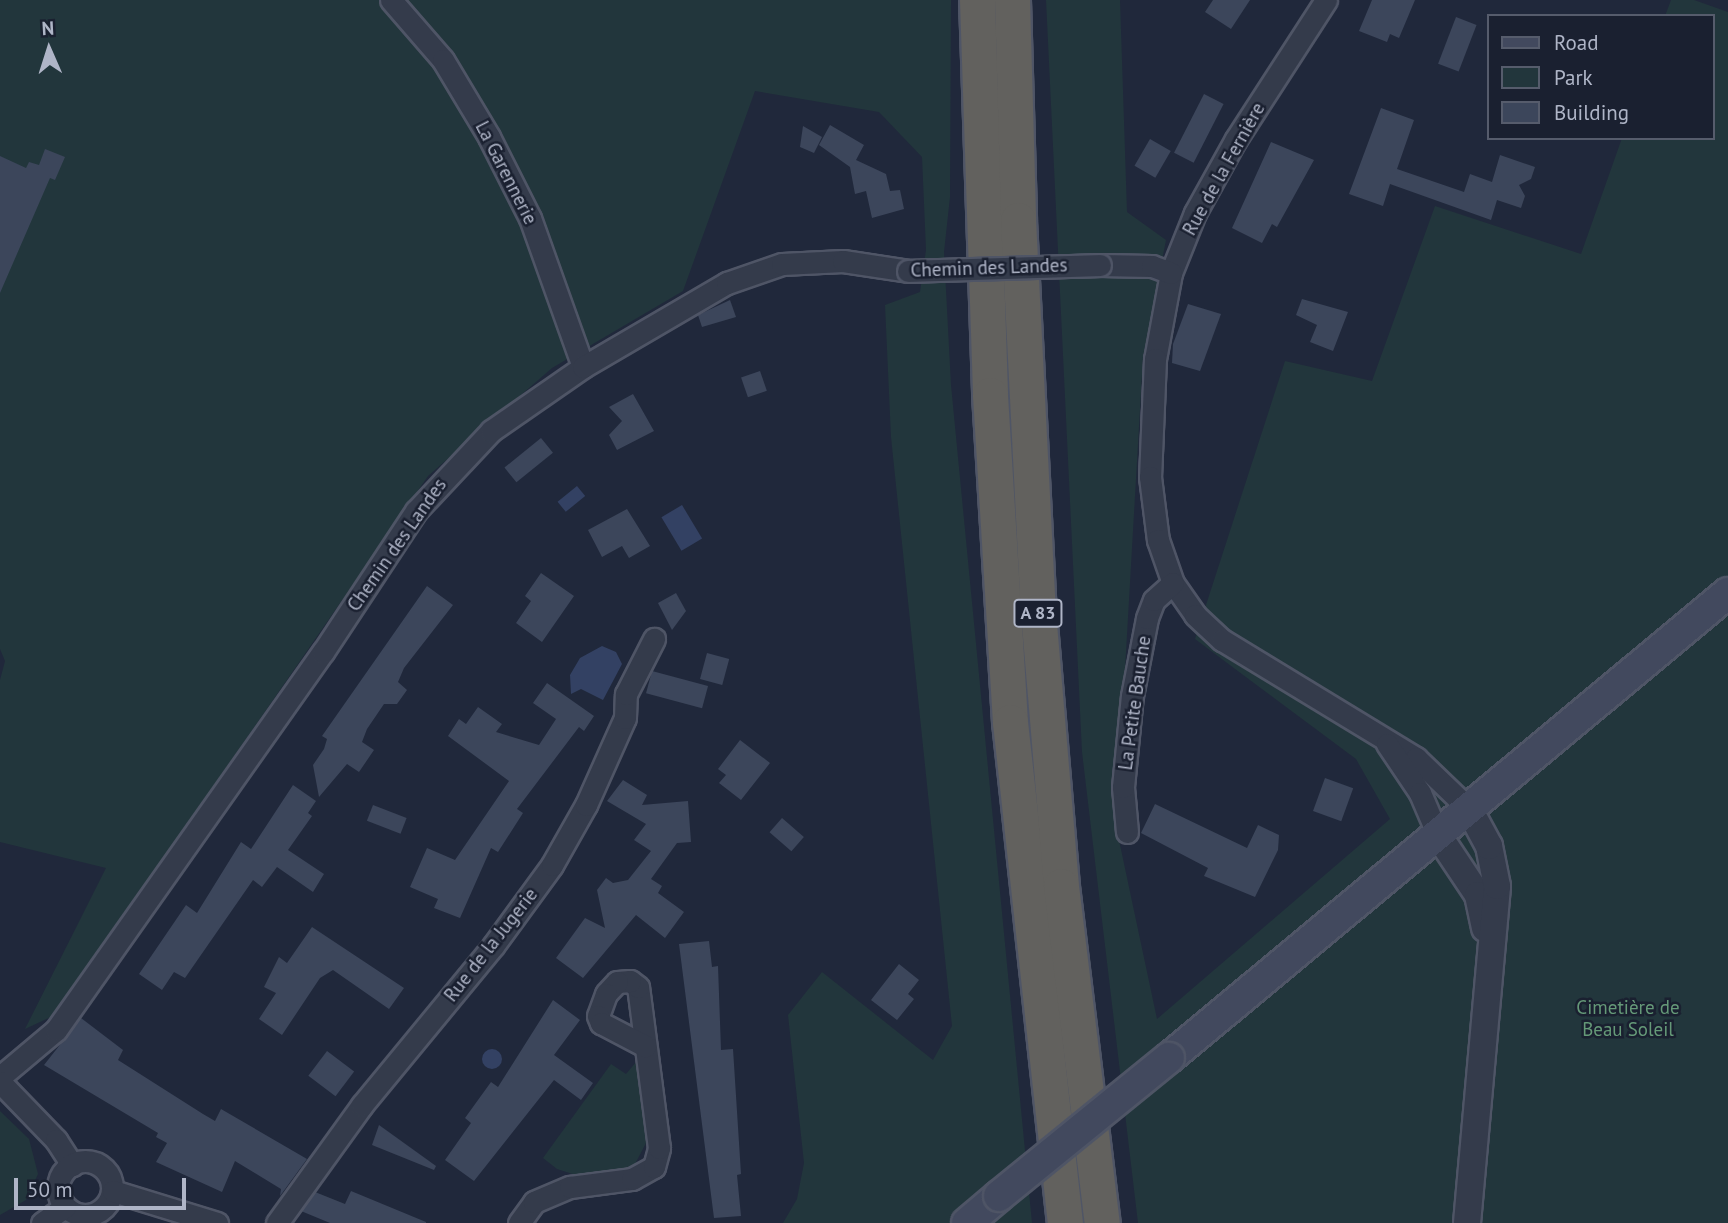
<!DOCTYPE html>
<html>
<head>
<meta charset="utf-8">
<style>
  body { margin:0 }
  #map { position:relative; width:1728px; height:1223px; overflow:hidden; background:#20283b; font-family:"PT Sans",sans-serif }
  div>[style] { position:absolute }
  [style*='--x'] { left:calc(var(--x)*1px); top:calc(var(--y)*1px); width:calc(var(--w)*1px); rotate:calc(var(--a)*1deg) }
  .green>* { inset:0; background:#22363c }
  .water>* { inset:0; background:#334163; transform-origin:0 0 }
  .round { border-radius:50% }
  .building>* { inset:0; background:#3c465b; transform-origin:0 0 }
  .roads { filter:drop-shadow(2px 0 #4f5566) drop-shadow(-2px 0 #4f5566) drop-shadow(0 2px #4f5566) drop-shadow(0 -2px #4f5566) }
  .minor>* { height:21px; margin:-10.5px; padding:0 10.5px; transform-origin:10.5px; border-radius:10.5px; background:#343b4b }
  .minor>.ring { margin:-10.5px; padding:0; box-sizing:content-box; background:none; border:21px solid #343b4b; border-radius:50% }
  .tertiary>* { height:26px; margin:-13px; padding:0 13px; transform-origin:13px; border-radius:13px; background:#343b4b }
  .secondary>* { height:30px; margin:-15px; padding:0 15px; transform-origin:15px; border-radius:15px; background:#42495e }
  .trunk>* { height:35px; margin:-17.5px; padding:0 17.5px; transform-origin:17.5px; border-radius:17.5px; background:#62615e }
  .bridges { filter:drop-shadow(2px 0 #4f5566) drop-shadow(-2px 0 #4f5566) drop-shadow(0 2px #4f5566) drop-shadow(0 -2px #4f5566) }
  .minor-bridge>* { height:21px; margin:-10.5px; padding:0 10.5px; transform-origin:10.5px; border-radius:10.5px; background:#343b4b }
  .secondary-bridge>* { height:30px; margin:-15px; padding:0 15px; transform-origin:15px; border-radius:15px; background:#42495e }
  span { translate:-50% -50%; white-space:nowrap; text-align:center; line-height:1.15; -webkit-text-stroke:5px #1a2030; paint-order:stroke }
  .shield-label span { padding:2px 5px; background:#1a2030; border:2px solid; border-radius:5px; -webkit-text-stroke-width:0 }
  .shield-label { font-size:18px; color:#afb5c7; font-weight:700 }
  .street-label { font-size:19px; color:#afb5c7 }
  .park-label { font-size:19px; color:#659978 }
  .legend { position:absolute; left:1487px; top:14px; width:228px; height:126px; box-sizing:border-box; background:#1a2030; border:2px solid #565c6c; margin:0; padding:9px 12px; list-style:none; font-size:21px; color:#afb5c7 }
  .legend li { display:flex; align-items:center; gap:14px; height:35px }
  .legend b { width:35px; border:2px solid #565c6c }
  .north { position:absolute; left:14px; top:14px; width:70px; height:70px; -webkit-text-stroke:5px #1a2030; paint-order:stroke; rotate:357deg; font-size:19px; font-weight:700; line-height:28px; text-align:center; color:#afb5c7 }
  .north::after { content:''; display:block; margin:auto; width:24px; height:32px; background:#afb5c7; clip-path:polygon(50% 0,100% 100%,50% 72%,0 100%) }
  .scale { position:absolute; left:14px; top:1178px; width:172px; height:32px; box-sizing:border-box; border:4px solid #afb5c7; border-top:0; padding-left:9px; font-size:21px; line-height:24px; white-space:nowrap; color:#afb5c7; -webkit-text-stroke:5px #1a2030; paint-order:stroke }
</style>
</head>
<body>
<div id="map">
  <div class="green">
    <i style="clip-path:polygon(0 0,951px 0,950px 197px,944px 252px,951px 385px,1032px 1223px,783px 1223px,797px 1199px,804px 1163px,788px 1015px,822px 972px,933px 1060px,952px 1026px,891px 437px,885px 305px,920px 292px,926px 250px,922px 157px,879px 112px,755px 91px,683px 291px,552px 368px,428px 476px,55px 1015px,25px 1029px,106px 868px,0 842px,0 680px,5px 661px,0 649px)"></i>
    <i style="clip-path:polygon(1046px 0,1120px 0,1127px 212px,1166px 240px,1143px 357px,1116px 826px,1157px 1019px,1390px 819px,1356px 759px,1195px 639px,1285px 361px,1372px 381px,1435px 206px,1581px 254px,1622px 138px,1712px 138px,1712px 16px,1665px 16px,1671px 0,1694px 0,1728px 12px,1728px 1223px,1138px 1223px,1082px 752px)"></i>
    <i style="clip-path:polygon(637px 1061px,646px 1143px,635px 1164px,621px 1171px,579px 1176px,557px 1169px,543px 1158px,611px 1064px,626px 1074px)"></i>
    <i style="clip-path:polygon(0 1111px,29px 1139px,38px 1174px,26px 1200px,0 1215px)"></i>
  </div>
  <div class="water">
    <i style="left:577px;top:486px;width:13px;height:25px;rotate:51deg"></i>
    <i style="left:682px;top:505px;width:39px;height:24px;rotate:59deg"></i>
    <i style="clip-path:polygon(602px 646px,616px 652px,622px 664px,603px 700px,581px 689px,571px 694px,570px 675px,580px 658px)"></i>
    <i class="round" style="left:482px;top:1049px;width:20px;height:20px"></i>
  </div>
  <div class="building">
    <i style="clip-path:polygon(1213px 0,1250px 0,1231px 29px,1205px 12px)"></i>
    <i style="clip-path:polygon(1372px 0,1415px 0,1399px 38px,1390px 34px,1387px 42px,1359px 31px)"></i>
    <i style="left:1456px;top:17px;width:22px;height:50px;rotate:21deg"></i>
    <i style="left:1204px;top:94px;width:22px;height:66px;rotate:27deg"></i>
    <i style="clip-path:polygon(1381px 108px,1414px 120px,1397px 169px,1464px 192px,1470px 174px,1492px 182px,1500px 155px,1535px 167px,1531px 179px,1519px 185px,1525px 196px,1521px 208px,1497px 200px,1491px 220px,1390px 184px,1383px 206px,1349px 194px)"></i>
    <i style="clip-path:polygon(830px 125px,864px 145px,856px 160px,886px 174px,890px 191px,900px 190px,904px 209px,872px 218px,866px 191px,855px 194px,850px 167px,819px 145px)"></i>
    <i style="clip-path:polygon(803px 126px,822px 137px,814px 153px,800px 147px)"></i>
    <i style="left:1150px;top:139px;width:24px;height:31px;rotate:30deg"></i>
    <i style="clip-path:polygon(1271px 142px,1314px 160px,1277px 227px,1272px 224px,1262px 243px,1232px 228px)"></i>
    <i style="clip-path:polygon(45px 149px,65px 157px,55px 180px,50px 178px,0 293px,0 156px,26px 168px,29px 162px,39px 165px)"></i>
    <i style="clip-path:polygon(1302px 299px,1348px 312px,1333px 351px,1310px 342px,1317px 325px,1296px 315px)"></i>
    <i style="clip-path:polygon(730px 300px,736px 317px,702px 327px,698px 315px)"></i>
    <i style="clip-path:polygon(1188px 304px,1221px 314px,1200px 371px,1172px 363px,1173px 344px)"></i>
    <i style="left:760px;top:371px;width:21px;height:20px;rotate:71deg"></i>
    <i style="clip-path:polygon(633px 394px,654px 431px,617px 450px,609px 435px,622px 421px,609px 407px)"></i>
    <i style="left:541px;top:438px;width:19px;height:47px;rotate:51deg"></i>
    <i style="clip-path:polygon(627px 509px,650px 546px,629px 558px,622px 546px,602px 557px,588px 530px)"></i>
    <i style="clip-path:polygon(541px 573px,574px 596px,542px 642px,516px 623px,531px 601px,525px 596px)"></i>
    <i style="clip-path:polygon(427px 586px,453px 605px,404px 668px,398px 682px,407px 690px,397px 704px,384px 704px,367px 729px,362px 742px,374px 750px,359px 772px,347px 764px,319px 797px,313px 765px,324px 749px,327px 739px,322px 736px)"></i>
    <i style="clip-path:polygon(676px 593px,686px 611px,672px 630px,658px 603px)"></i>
    <i style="left:707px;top:653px;width:23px;height:27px;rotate:15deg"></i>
    <i style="left:652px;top:671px;width:58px;height:23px;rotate:15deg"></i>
    <i style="clip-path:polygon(547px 683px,594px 716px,584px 731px,579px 727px,517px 809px,523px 813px,498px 852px,491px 848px,460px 918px,434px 908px,438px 899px,410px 887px,427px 848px,455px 860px,509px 781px,448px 736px,459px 719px,466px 724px,478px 707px,502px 724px,496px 732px,539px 745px,556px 719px,533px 703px)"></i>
    <i style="clip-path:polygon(740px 740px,770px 763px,741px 800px,719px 783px,726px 775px,718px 769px)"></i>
    <i style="left:1325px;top:778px;width:30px;height:35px;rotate:20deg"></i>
    <i style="clip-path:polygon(623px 780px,647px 795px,642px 805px,688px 801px,691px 842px,677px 843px,651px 879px,662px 886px,658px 893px,684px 912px,665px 938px,636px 915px,583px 978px,556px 958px,585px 918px,605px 928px,597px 890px,606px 878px,613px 883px,628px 880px,651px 851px,634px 840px,646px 824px,607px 801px)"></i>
    <i style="clip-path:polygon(293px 785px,316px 801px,308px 813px,312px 816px,288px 850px,324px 874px,313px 892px,277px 867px,262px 887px,253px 880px,185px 978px,174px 972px,162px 990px,139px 974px,186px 905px,197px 913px,241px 842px,251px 849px)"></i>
    <i style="clip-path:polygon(1155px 804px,1247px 848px,1258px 825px,1279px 835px,1278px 850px,1255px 897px,1204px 876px,1208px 868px,1141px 833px)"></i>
    <i style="left:373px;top:805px;width:36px;height:17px;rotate:21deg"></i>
    <i style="left:782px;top:818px;width:29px;height:19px;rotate:41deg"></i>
    <i style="clip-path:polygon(312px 927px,404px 988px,389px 1009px,333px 970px,320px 978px,282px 1035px,259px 1019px,276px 993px,264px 987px,279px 957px,287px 963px)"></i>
    <i style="clip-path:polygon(709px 941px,712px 967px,718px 966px,721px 1050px,733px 1049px,741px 1174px,737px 1175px,741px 1216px,714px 1218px,679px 944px)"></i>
    <i style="clip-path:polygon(899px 964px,919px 980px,908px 994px,914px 999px,897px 1020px,871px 1000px)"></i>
    <i style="clip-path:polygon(553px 1000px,580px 1020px,554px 1055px,593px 1083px,581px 1100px,554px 1080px,474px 1181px,445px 1160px,471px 1123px,465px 1118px,491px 1082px,498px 1087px)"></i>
    <i style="clip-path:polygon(81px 1018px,123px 1050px,118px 1060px,203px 1114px,215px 1121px,221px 1109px,307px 1159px,280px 1196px,281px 1189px,235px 1161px,222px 1192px,156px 1162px,167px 1143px,156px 1137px,158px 1133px,44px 1065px)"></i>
    <i style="left:327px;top:1051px;width:34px;height:31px;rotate:37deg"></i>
    <i style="clip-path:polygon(379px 1125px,436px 1166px,434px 1170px,372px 1145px)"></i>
    <i style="clip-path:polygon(351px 1191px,426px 1222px,426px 1223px,330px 1223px,301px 1211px,315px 1192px,345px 1204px)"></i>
  </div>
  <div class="roads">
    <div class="minor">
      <i style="--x:391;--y:0;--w:79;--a:49.1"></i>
      <i style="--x:443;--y:60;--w:90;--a:59.1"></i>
      <i style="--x:489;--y:137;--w:91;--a:63.2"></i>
      <i style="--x:530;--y:218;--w:158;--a:70.4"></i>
      <i style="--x:1326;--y:0;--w:166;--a:122.9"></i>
      <i style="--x:1236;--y:139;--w:85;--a:119"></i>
      <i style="--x:1195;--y:213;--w:65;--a:111.8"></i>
      <i style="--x:1171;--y:273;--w:87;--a:100.5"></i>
      <i style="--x:1155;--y:359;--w:118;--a:92.4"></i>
      <i style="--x:1150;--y:477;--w:64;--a:82.8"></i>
      <i style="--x:1158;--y:540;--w:46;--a:70.8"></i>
      <i style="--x:1173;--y:583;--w:39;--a:55"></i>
      <i style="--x:1195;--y:615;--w:37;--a:43"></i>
      <i style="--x:1222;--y:640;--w:227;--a:31.3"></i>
      <i style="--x:1416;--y:758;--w:74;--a:43.9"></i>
      <i style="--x:1100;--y:265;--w:52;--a:1.1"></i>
      <i style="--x:1152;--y:266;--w:20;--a:20"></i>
      <i style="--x:1387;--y:744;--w:59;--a:56"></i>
      <i style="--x:1420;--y:793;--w:46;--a:66.8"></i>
      <i style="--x:1127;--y:832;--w:45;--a:-95.1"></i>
      <i style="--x:1123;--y:787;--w:91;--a:-84.4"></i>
      <i style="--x:1132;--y:696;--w:79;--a:-79.1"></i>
      <i style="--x:1147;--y:618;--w:19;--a:-69"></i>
      <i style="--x:1154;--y:600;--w:25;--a:-42"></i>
      <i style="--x:0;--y:1077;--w:73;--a:-40"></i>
      <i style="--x:56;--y:1030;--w:463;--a:-54.8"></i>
      <i style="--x:323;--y:652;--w:169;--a:-56.6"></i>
      <i style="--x:416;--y:511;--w:110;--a:-46.8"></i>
      <i style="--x:491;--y:431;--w:112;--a:-34.8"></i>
      <i style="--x:583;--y:367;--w:167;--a:-30.3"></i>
      <i style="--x:727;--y:283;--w:58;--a:-19.1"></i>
      <i style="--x:782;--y:264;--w:61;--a:-2.8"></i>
      <i style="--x:843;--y:261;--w:66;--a:8.7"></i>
      <i style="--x:0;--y:1082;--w:81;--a:46"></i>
      <i style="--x:56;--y:1140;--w:30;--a:57"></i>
      <i class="ring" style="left:58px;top:1161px;width:33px;height:33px"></i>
      <i style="--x:113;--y:1191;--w:109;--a:17.1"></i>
      <i style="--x:42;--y:1223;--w:28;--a:-35"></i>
      <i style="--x:277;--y:1223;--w:145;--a:-54.2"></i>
      <i style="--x:362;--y:1105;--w:206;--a:-50.5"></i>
      <i style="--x:493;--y:946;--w:100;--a:-53.9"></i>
      <i style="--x:552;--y:865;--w:69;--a:-60.5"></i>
      <i style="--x:586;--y:805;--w:95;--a:-65.9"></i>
      <i style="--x:625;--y:718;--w:24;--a:-88"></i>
      <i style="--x:626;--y:694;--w:62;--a:-63"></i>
      <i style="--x:519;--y:1223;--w:26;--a:-54"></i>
      <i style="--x:534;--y:1202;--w:39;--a:-23"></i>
      <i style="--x:570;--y:1187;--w:63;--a:-7.4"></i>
      <i style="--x:632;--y:1179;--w:25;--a:-29"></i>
      <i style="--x:654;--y:1167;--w:20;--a:-75"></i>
      <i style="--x:659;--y:1148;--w:162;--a:-97.4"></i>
      <i style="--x:638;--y:987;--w:10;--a:-143"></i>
      <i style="--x:630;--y:981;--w:13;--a:176"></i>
      <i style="--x:617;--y:982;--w:16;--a:133"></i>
      <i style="--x:606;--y:994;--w:23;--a:110"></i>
      <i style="--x:598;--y:1016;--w:8;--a:67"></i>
      <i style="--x:601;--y:1023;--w:50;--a:27.6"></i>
    </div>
    <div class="tertiary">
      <i style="--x:1438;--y:835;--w:72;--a:56.3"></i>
      <i style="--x:1478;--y:895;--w:34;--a:78"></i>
      <i style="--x:1467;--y:1223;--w:338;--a:-84.9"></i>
      <i style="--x:1497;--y:886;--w:41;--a:-101.3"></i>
      <i style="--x:1489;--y:846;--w:42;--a:-118.4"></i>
    </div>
    <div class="secondary">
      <i style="--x:1169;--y:1058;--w:727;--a:-39.76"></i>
      <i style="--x:967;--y:1223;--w:42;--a:-40.2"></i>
    </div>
    <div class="trunk">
      <i style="--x:977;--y:0;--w:395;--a:88.1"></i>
      <i style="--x:990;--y:395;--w:328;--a:86.5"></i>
      <i style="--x:1010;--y:722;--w:504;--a:83.74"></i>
      <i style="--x:1012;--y:0;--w:220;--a:88.4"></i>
      <i style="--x:1018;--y:220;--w:393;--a:87.1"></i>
      <i style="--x:1038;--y:612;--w:275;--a:85.2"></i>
      <i style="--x:1061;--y:886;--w:339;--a:83.1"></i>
    </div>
  </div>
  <div class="bridges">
    <div class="minor-bridge">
      <i style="--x:908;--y:271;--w:192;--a:-1.8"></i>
    </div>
    <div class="secondary-bridge">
      <i style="--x:999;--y:1196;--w:219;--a:-39.1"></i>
    </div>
  </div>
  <div class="shield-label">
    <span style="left:1038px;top:613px">A 83</span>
  </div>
  <div class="street-label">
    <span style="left:1224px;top:169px;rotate:-61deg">Rue de la Fernière</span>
    <span style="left:506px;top:173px;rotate:63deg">La Garennerie</span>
    <span style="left:989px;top:268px;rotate:-2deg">Chemin des Landes</span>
    <span style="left:397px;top:545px;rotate:-55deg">Chemin des Landes</span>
    <span style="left:1135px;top:703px;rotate:-82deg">La Petite Bauche</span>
    <span style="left:491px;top:945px;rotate:-52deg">Rue de la Jugerie</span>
  </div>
  <div class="park-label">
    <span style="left:1628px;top:1019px">Cimetière de<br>Beau Soleil</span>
  </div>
  <ul class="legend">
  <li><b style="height:9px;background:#42495e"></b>Road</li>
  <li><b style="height:19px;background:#22363c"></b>Park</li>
  <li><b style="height:19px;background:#3c465b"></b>Building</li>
  </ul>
  <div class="north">N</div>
  <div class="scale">50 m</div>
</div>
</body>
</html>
